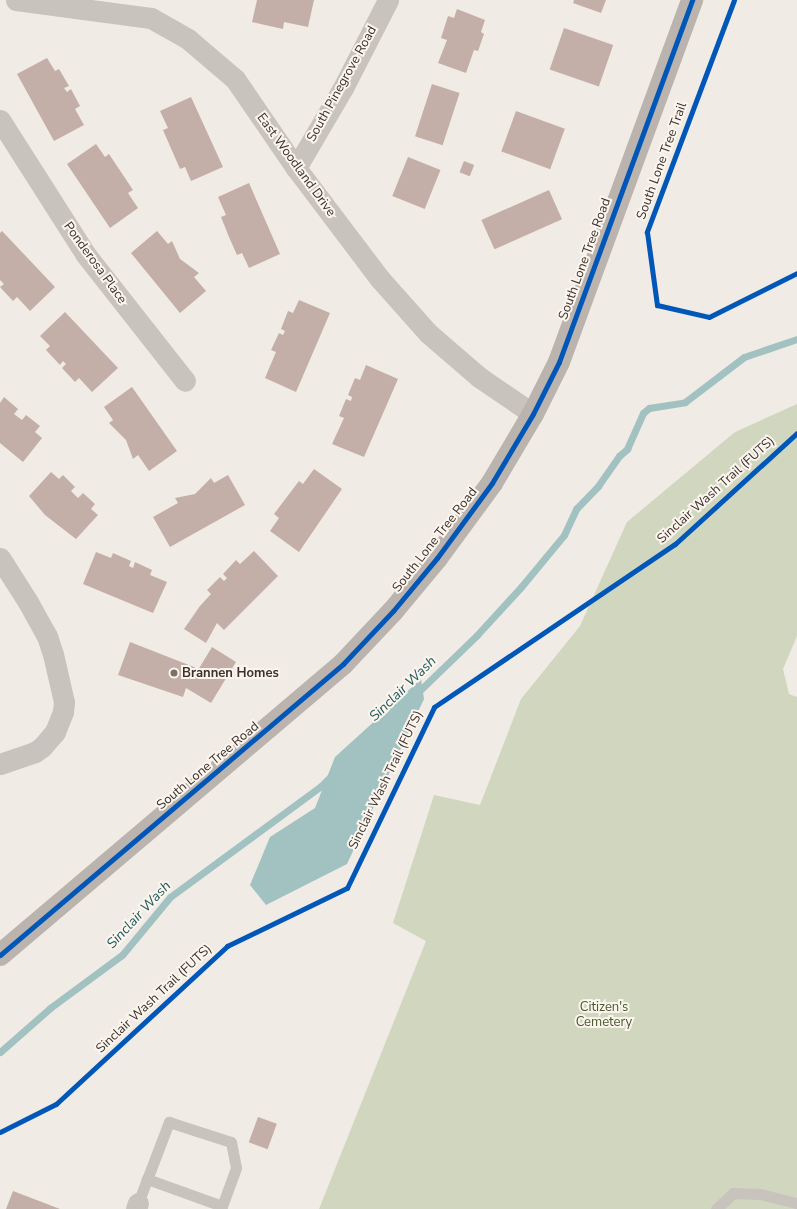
<!DOCTYPE html>
<html>
<head>
<meta charset="utf-8">
<style>
  body { margin:0 }
  #map { position:relative; width:797px; height:1209px; overflow:hidden; background:#f0ebe5; font-family:"Nunito Sans",sans-serif }
  div>[style] { position:absolute }
  [style*='--x'] { left:calc(var(--x)*1px); top:calc(var(--y)*1px); width:calc(var(--w)*1px); rotate:calc(var(--a)*1deg) }
  .green>* { inset:0; background:#d1d6bf }
  .water>* { inset:0; background:#a1c2c1 }
  .stream>* { height:7px; margin:-3.5px; padding:0 3.5px; transform-origin:3.5px; border-radius:3.5px; background:#a1c2c1 }
  .building>* { inset:0; background:#c3afa7; transform-origin:0 0 }
  .service>* { height:11px; margin:-5.5px; padding:0 5.5px; transform-origin:5.5px; border-radius:5.5px; background:#c9c3be }
  .minor>* { height:21px; margin:-10.5px; padding:0 10.5px; transform-origin:10.5px; border-radius:10.5px; background:#c9c3be }
  .secondary>* { height:22px; margin:-11px; padding:0 11px; transform-origin:11px; border-radius:11px; background:#bab3ae }
  .cycleway>* { height:5px; margin:-2.5px; padding:0 2.5px; transform-origin:2.5px; border-radius:2.5px; background:#0057b8 }
  .dots>* { width:11px; height:11px; translate:-50% -50%; box-sizing:border-box; border:2px solid #fbf5ee; border-radius:50% }
  span { translate:-50% -50%; white-space:nowrap; text-align:center; line-height:1.15; -webkit-text-stroke:4px #fbf5ee; paint-order:stroke }
  .street-label { font-size:13px; color:#3b302b }
  .poi-label { font-size:13px; color:#3b302b; font-weight:700 }
  .left { translate:0 -50%; text-align:left }
  .park-label { font-size:13px; color:#4a5a2e }
  .water-label { font-size:14px; color:#1f5a5e; font-style:italic }
</style>
</head>
<body>
<div id="map">
  <div class="green">
    <i style="clip-path:polygon(797px 404px,797px 636px,783px 669px,789px 694px,797px 697px,797px 1209px,319px 1209px,426px 941px,393px 923px,434px 795px,480px 805px,521px 699px,580px 626px,627px 522px,735px 432px)"></i>
  </div>
  <div class="water">
    <i style="clip-path:polygon(421px 679px,424px 699px,347px 864px,266px 905px,250px 885px,270px 837px,315px 808px,335px 757px)"></i>
  </div>
  <div class="stream">
    <i style="--x:416;--y:694;--w:85;--a:-44"></i>
    <i style="--x:477;--y:635;--w:65;--a:-47.5"></i>
    <i style="--x:521;--y:587;--w:67;--a:-50.4"></i>
    <i style="--x:564;--y:535;--w:29;--a:-65"></i>
    <i style="--x:576;--y:509;--w:32;--a:-46"></i>
    <i style="--x:598;--y:486;--w:37;--a:-55"></i>
    <i style="--x:619;--y:456;--w:11;--a:-41"></i>
    <i style="--x:627;--y:449;--w:39;--a:-66"></i>
    <i style="--x:643;--y:413;--w:8;--a:-40"></i>
    <i style="--x:649;--y:408;--w:36;--a:-9"></i>
    <i style="--x:685;--y:402;--w:74;--a:-37.3"></i>
    <i style="--x:744;--y:357;--w:56;--a:-18.8"></i>
    <i style="--x:0;--y:1052;--w:67;--a:-41.3"></i>
    <i style="--x:50;--y:1008;--w:89;--a:-36.4"></i>
    <i style="--x:122;--y:955;--w:75;--a:-50.4"></i>
    <i style="--x:170;--y:897;--w:187;--a:-36.3"></i>
    <i style="--x:321;--y:786;--w:16;--a:-45"></i>
  </div>
  <div class="building">
    <i style="clip-path:polygon(257px 0,314px 0,308px 27px,284px 22px,283px 29px,252px 22px)"></i>
    <i style="clip-path:polygon(574px 0,606px 0,601px 13px,573px 3px)"></i>
    <i style="clip-path:polygon(457px 9px,485px 20px,481px 32px,484px 34px,478px 51px,474px 50px,466px 73px,438px 63px,447px 40px,441px 38px,448px 16px,454px 18px)"></i>
    <i style="left:564px;top:28px;width:52px;height:44px;rotate:19deg"></i>
    <i style="clip-path:polygon(47px 58px,55px 71px,59px 69px,69px 86px,64px 88px,67px 92px,71px 89px,80px 106px,75px 109px,84px 125px,54px 141px,17px 74px)"></i>
    <i style="left:432px;top:84px;width:29px;height:55px;rotate:18deg"></i>
    <i style="clip-path:polygon(191px 97px,223px 167px,191px 181px,185px 167px,180px 169px,163px 130px,168px 128px,160px 111px)"></i>
    <i style="left:516px;top:111px;width:52px;height:43px;rotate:20deg"></i>
    <i style="clip-path:polygon(96px 144px,105px 157px,109px 154px,133px 190px,128px 193px,138px 208px,110px 228px,67px 164px)"></i>
    <i style="left:408px;top:157px;width:35px;height:42px;rotate:22deg"></i>
    <i style="left:464px;top:161px;width:11px;height:12px;rotate:22deg"></i>
    <i style="clip-path:polygon(249px 183px,280px 254px,249px 268px,242px 253px,237px 255px,229px 237px,221px 217px,226px 215px,218px 197px)"></i>
    <i style="left:549px;top:190px;width:32px;height:74px;rotate:66deg"></i>
    <i style="clip-path:polygon(2px 231px,55px 287px,30px 311px,17px 297px,13px 301px,0 287px,4px 284px,0 280px,0 233px)"></i>
    <i style="clip-path:polygon(157px 231px,168px 244px,172px 241px,180px 259px,199px 273px,194px 277px,206px 291px,180px 313px,131px 253px)"></i>
    <i style="clip-path:polygon(299px 300px,330px 313px,296px 392px,265px 378px,276px 352px,271px 350px,279px 333px,283px 335px,285px 331px,281px 329px,288px 311px,293px 313px)"></i>
    <i style="clip-path:polygon(65px 312px,118px 368px,92px 392px,79px 378px,75px 382px,62px 368px,66px 364px,63px 361px,60px 365px,46px 350px,50px 346px,40px 336px)"></i>
    <i style="clip-path:polygon(366px 365px,398px 379px,364px 457px,332px 444px,344px 418px,339px 416px,346px 399px,351px 401px,352px 397px,348px 395px,355px 378px,360px 380px)"></i>
    <i style="clip-path:polygon(132px 387px,177px 451px,149px 471px,138px 455px,133px 459px,126px 440px,109px 423px,113px 420px,104px 407px)"></i>
    <i style="clip-path:polygon(4px 397px,18px 409px,14px 414px,22px 420px,26px 415px,40px 426px,35px 432px,42px 438px,23px 462px,0 443px,0 403px)"></i>
    <i style="clip-path:polygon(314px 469px,342px 489px,299px 552px,270px 531px,279px 518px,274px 514px,299px 481px,303px 484px)"></i>
    <i style="clip-path:polygon(51px 472px,59px 479px,63px 475px,75px 487px,71px 491px,78px 498px,83px 493px,95px 504px,91px 509px,98px 515px,76px 539px,45px 515px,29px 496px)"></i>
    <i style="clip-path:polygon(228px 475px,245px 505px,170px 547px,153px 517px,178px 503px,175px 498px,195px 494px,211px 478px,214px 483px)"></i>
    <i style="clip-path:polygon(254px 551px,278px 576px,224px 630px,217px 623px,206px 643px,184px 629px,200px 606px,211px 594px,207px 590px,220px 577px,224px 581px,227px 578px,223px 574px,236px 560px,240px 564px)"></i>
    <i style="clip-path:polygon(96px 552px,111px 558px,113px 553px,131px 561px,129px 566px,133px 568px,135px 562px,152px 570px,150px 575px,167px 582px,153px 613px,83px 584px)"></i>
    <i style="clip-path:polygon(130px 642px,194px 667px,198px 670px,212px 647px,236px 662px,211px 703px,186px 688px,183px 697px,118px 675px)"></i>
    <i style="left:258px;top:1117px;width:20px;height:27px;rotate:20deg"></i>
    <i style="clip-path:polygon(13px 1191px,60px 1209px,6px 1209px)"></i>
  </div>
  <div class="service">
    <i style="--x:138;--y:1203;--w:87;--a:-69.1"></i>
    <i style="--x:169;--y:1122;--w:65;--a:17.9"></i>
    <i style="--x:231;--y:1142;--w:26;--a:79"></i>
    <i style="--x:236;--y:1168;--w:40;--a:110.2"></i>
    <i style="--x:222;--y:1206;--w:80;--a:-160.2"></i>
    <i style="--x:716;--y:1209;--w:23;--a:-43"></i>
    <i style="--x:733;--y:1193;--w:27;--a:2"></i>
    <i style="--x:760;--y:1194;--w:38;--a:14"></i>
  </div>
  <div class="minor">
    <i style="--x:16;--y:0;--w:136;--a:7.6"></i>
    <i style="--x:151;--y:18;--w:43;--a:29.6"></i>
    <i style="--x:188;--y:39;--w:62;--a:40.4"></i>
    <i style="--x:235;--y:79;--w:108;--a:55.6"></i>
    <i style="--x:296;--y:168;--w:139;--a:52.9"></i>
    <i style="--x:380;--y:279;--w:72;--a:48.4"></i>
    <i style="--x:428;--y:333;--w:67;--a:40.8"></i>
    <i style="--x:479;--y:377;--w:65;--a:34.4"></i>
    <i style="--x:0;--y:120;--w:160;--a:57.5"></i>
    <i style="--x:86;--y:255;--w:160;--a:51.8"></i>
    <i style="--x:296;--y:168;--w:93;--a:-59.6"></i>
    <i style="--x:343;--y:88;--w:99;--a:-62.9"></i>
    <i style="--x:0;--y:558;--w:52;--a:57.5"></i>
    <i style="--x:28;--y:602;--w:39;--a:61"></i>
    <i style="--x:47;--y:636;--w:19;--a:72"></i>
    <i style="--x:53;--y:654;--w:49;--a:77.1"></i>
    <i style="--x:64;--y:702;--w:10;--a:96"></i>
    <i style="--x:63;--y:712;--w:22;--a:112"></i>
    <i style="--x:55;--y:732;--w:20;--a:131"></i>
    <i style="--x:42;--y:747;--w:9;--a:144"></i>
    <i style="--x:35;--y:752;--w:37;--a:161"></i>
    <i style="--x:136;--y:1209;--w:6;--a:-72"></i>
  </div>
  <div class="secondary">
    <i style="--x:0;--y:955;--w:450;--a:-40.3"></i>
    <i style="--x:343;--y:664;--w:73;--a:-46.7"></i>
    <i style="--x:393;--y:611;--w:69;--a:-50.3"></i>
    <i style="--x:437;--y:558;--w:93;--a:-53.7"></i>
    <i style="--x:492;--y:483;--w:80;--a:-59.3"></i>
    <i style="--x:533;--y:414;--w:58;--a:-63.4"></i>
    <i style="--x:559;--y:362;--w:386;--a:-69.8"></i>
  </div>
  <div class="cycleway">
    <i style="--x:734;--y:0;--w:248;--a:110.6"></i>
    <i style="--x:647;--y:232;--w:74;--a:82.2"></i>
    <i style="--x:657;--y:305;--w:53;--a:13"></i>
    <i style="--x:709;--y:317;--w:98;--a:-26.6"></i>
    <i style="--x:0;--y:955;--w:450;--a:-40.3"></i>
    <i style="--x:343;--y:664;--w:73;--a:-46.7"></i>
    <i style="--x:393;--y:611;--w:69;--a:-50.3"></i>
    <i style="--x:437;--y:558;--w:93;--a:-53.7"></i>
    <i style="--x:492;--y:483;--w:80;--a:-59.3"></i>
    <i style="--x:533;--y:414;--w:58;--a:-63.4"></i>
    <i style="--x:559;--y:362;--w:386;--a:-69.8"></i>
    <i style="--x:0;--y:1132;--w:63;--a:-26.6"></i>
    <i style="--x:56;--y:1104;--w:233;--a:-42.7"></i>
    <i style="--x:227;--y:946;--w:133;--a:-25.8"></i>
    <i style="--x:347;--y:888;--w:201;--a:-64.3"></i>
    <i style="--x:434;--y:707;--w:291;--a:-34.1"></i>
    <i style="--x:675;--y:544;--w:165;--a:-42.3"></i>
  </div>
  <div class="dots">
    <i style="left:174px;top:673px;background:#7a716c"></i>
  </div>
  <div class="street-label">
    <span style="left:342px;top:84px;rotate:-61deg">South Pinegrove Road</span>
    <span style="left:662px;top:161px;rotate:-70deg">South Lone Tree Trail</span>
    <span style="left:296px;top:165px;rotate:54deg">East Woodland Drive</span>
    <span style="left:585px;top:259px;rotate:-70deg">South Lone Tree Road</span>
    <span style="left:95px;top:263px;rotate:54deg">Ponderosa Place</span>
    <span style="left:716px;top:490px;rotate:-42deg">Sinclair Wash Trail (FUTS)</span>
    <span style="left:435px;top:540px;rotate:-52deg">South Lone Tree Road</span>
    <span style="left:208px;top:766px;rotate:-40deg">South Lone Tree Road</span>
    <span style="left:386px;top:780px;rotate:-64deg">Sinclair Wash Trail (FUTS)</span>
    <span style="left:154px;top:999px;rotate:-43deg">Sinclair Wash Trail (FUTS)</span>
  </div>
  <div class="poi-label">
    <span class="left" style="left:182px;top:673px">Brannen Homes</span>
  </div>
  <div class="park-label">
    <span style="left:604px;top:1015px">Citizen's<br>Cemetery</span>
  </div>
  <div class="water-label">
    <span style="left:403px;top:689px;rotate:-44deg">Sinclair Wash</span>
    <span style="left:139px;top:915px;rotate:-47deg">Sinclair Wash</span>
  </div>
</div>
</body>
</html>
